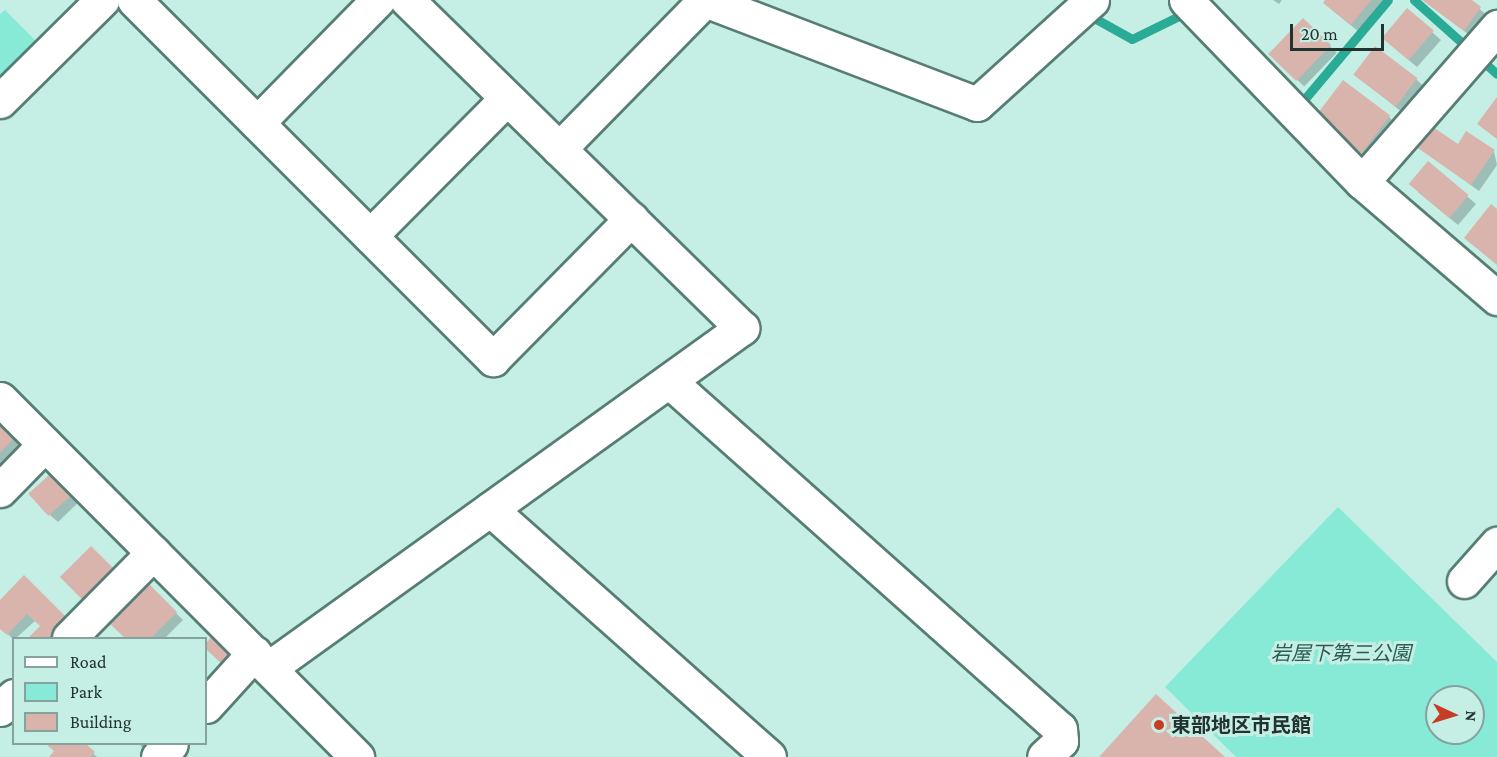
<!DOCTYPE html>
<html>
<head>
<meta charset="utf-8">
<style>
  body { margin:0 }
  #map { position:relative; width:1497px; height:757px; overflow:hidden; background:#c5eee5; font-family:"Crimson Pro","Noto Sans JP",serif }
  div>[style] { position:absolute }
  [style*='--x'] { left:calc(var(--x)*1px); top:calc(var(--y)*1px); width:calc(var(--w)*1px); rotate:calc(var(--a)*1deg) }
  .green>* { inset:0; background:#86ead6 }
  .shadow>* { inset:0; background:#0003; transform-origin:0 0 }
  .stream>* { height:9px; margin:-4.5px; padding:0 4.5px; transform-origin:4.5px; border-radius:4.5px; background:#29ab96 }
  .building>* { inset:0; background:#d8b4ac; transform-origin:0 0 }
  .roads { filter:drop-shadow(2px 0 #577d74) drop-shadow(-2px 0 #577d74) drop-shadow(0 2px #577d74) drop-shadow(0 -2px #577d74) }
  .minor>* { height:33px; margin:-16.5px; padding:0 16.5px; transform-origin:16.5px; border-radius:16.5px; background:#fff }
  .tertiary>* { height:33px; margin:-16.5px; padding:0 16.5px; transform-origin:16.5px; border-radius:16.5px; background:#fff }
  .dots>* { width:16px; height:16px; translate:-50% -50%; box-sizing:border-box; border:3px solid #c5eee5; border-radius:50% }
  span { translate:-50% -50%; white-space:nowrap; text-align:center; line-height:1.15; -webkit-text-stroke:6px #c5eee5; paint-order:stroke }
  .park-label { font-size:20px; color:#2b5d53; font-style:italic }
  .poi-label { font-size:20px; color:#22322e; font-weight:700 }
  .left { translate:0 -50%; text-align:left }
  .legend { position:absolute; left:12px; top:637px; width:195px; height:108px; box-sizing:border-box; background:#c5eee5; border:2px solid #84a39c; margin:0; padding:8px 10px; list-style:none; font-size:18px; color:#22322e }
  .legend li { display:flex; align-items:center; gap:12px; height:30px }
  .legend b { width:30px; border:2px solid #84a39c }
  .north { position:absolute; left:1425px; top:685px; width:60px; height:60px; box-sizing:border-box; background:#c5eee5; border:2px solid #84a39c; border-radius:50%; rotate:94deg; font-size:16px; font-weight:700; line-height:24px; text-align:center; color:#22322e }
  .north::after { content:''; display:block; margin:auto; width:21px; height:27px; background:#c83c26; clip-path:polygon(50% 0,100% 100%,50% 72%,0 100%) }
  .scale { position:absolute; left:1290px; top:24px; width:94px; height:27px; box-sizing:border-box; border:3px solid #22322e; border-top:0; padding-left:8px; font-size:18px; line-height:21px; white-space:nowrap; color:#22322e; -webkit-text-stroke:4px #c5eee5; paint-order:stroke }
</style>
</head>
<body>
<div id="map">
  <div class="green">
    <i style="clip-path:polygon(5px 10px,38px 43px,0 82px,0 14px)"></i>
    <i style="clip-path:polygon(evenodd,1338px 507px,1497px 662px,1497px 757px,1236px 757px,1165px 687px,1338px 507px,1437px 697px,1473px 697px,1473px 733px,1437px 733px,1437px 697px)"></i>
  </div>
  <div class="shadow">
    <i style="clip-path:polygon(1273px 0,1282px 0,1279px 4px)"></i>
    <i style="clip-path:polygon(1327px 0,1384px 0,1359px 32px,1332px 10px)"></i>
    <i style="clip-path:polygon(1423px 0,1469px 0,1488px 16px,1472px 37px)"></i>
    <i style="clip-path:polygon(1407px 10px,1441px 40px,1417px 67px,1391px 45px)"></i>
    <i style="left:1303px;top:20px;width:47px;height:47px;rotate:44deg"></i>
    <i style="clip-path:polygon(1355px 74px,1416px 79px,1423px 86px,1403px 113px)"></i>
    <i style="clip-path:polygon(1389px 117px,1396px 124px,1369px 159px,1323px 124px)"></i>
    <i style="clip-path:polygon(1414px 144px,1494px 152px,1497px 165px,1479px 191px)"></i>
    <i style="clip-path:polygon(1428px 163px,1476px 204px,1458px 225px,1418px 192px)"></i>
    <i style="clip-path:polygon(0 425px,21px 445px,1px 467px,0 466px)"></i>
    <i style="clip-path:polygon(58px 469px,84px 497px,58px 522px,50px 515px)"></i>
    <i style="clip-path:polygon(24px 577px,63px 638px,30px 638px,42px 627px,35px 621px,14px 640px,0 627px,0 602px)"></i>
    <i style="clip-path:polygon(149px 586px,183px 620px,165px 638px,127px 638px,112px 624px)"></i>
    <i style="clip-path:polygon(47px 744px,83px 744px,97px 757px,51px 757px,56px 752px)"></i>
    <i style="clip-path:polygon(139px 744px,175px 744px,152px 757px)"></i>
  </div>
  <div class="stream">
    <i style="--x:1414;--y:0;--w:111;--a:41.7"></i>
    <i style="--x:1087;--y:14;--w:51;--a:29.1"></i>
    <i style="--x:1132;--y:39;--w:59;--a:-26.1"></i>
    <i style="--x:1185;--y:13;--w:5;--a:53"></i>
    <i style="--x:1297;--y:108;--w:141;--a:-49.9"></i>
  </div>
  <div class="building">
    <i style="clip-path:polygon(1325px 0,1371px 0,1351px 25px,1323px 3px)"></i>
    <i style="clip-path:polygon(1422px 0,1472px 0,1481px 7px,1464px 31px)"></i>
    <i style="left:1407px;top:8px;width:35px;height:39px;rotate:40deg"></i>
    <i style="left:1303px;top:18px;width:39px;height:50px;rotate:44deg"></i>
    <i style="left:1375px;top:46px;width:53px;height:36px;rotate:37deg"></i>
    <i style="left:1343px;top:80px;width:59px;height:47px;rotate:37deg"></i>
    <i style="clip-path:polygon(1497px 97px,1497px 139px,1477px 124px)"></i>
    <i style="clip-path:polygon(1427px 123px,1458px 144px,1466px 131px,1495px 150px,1471px 185px,1412px 144px)"></i>
    <i style="left:1428px;top:161px;width:53px;height:30px;rotate:40deg"></i>
    <i style="clip-path:polygon(1491px 204px,1497px 209px,1497px 265px,1464px 238px)"></i>
    <i style="clip-path:polygon(0 423px,15px 437px,0 453px)"></i>
    <i style="left:58px;top:467px;width:30px;height:40px;rotate:48deg"></i>
    <i style="left:91px;top:546px;width:38px;height:44px;rotate:45deg"></i>
    <i style="clip-path:polygon(24px 575px,68px 619px,48px 638px,28px 638px,40px 626px,27px 614px,7px 635px,0 629px,0 600px)"></i>
    <i style="clip-path:polygon(149px 584px,177px 612px,151px 638px,125px 638px,110px 624px)"></i>
    <i style="clip-path:polygon(220px 628px,246px 653px,229px 671px,206px 649px,206px 643px)"></i>
    <i style="clip-path:polygon(1156px 694px,1225px 757px,1099px 757px)"></i>
    <i style="clip-path:polygon(46px 744px,86px 744px,95px 752px,90px 757px,49px 757px,54px 751px)"></i>
  </div>
  <div class="roads">
    <div class="minor">
      <i style="--x:134;--y:0;--w:508;--a:45"></i>
      <i style="--x:493;--y:359;--w:197;--a:-45.4"></i>
      <i style="--x:0;--y:101;--w:144;--a:-44.7"></i>
      <i style="--x:257;--y:123;--w:173;--a:-45.5"></i>
      <i style="--x:559;--y:149;--w:209;--a:-45.6"></i>
      <i style="--x:705;--y:0;--w:291;--a:20.9"></i>
      <i style="--x:977;--y:104;--w:155;--a:-42.1"></i>
      <i style="--x:1362;--y:182;--w:206;--a:-48.9"></i>
      <i style="--x:370;--y:236;--w:194;--a:-45.2"></i>
      <i style="--x:669;--y:381;--w:523;--a:41.67"></i>
      <i style="--x:1060;--y:729;--w:12;--a:85"></i>
      <i style="--x:1061;--y:741;--w:23;--a:137"></i>
      <i style="--x:0;--y:490;--w:64;--a:-45.6"></i>
      <i style="--x:490;--y:509;--w:373;--a:41.6"></i>
      <i style="--x:1464;--y:581;--w:50;--a:-48.3"></i>
      <i style="--x:69;--y:638;--w:120;--a:-45.3"></i>
      <i style="--x:269;--y:668;--w:583;--a:-35.71"></i>
      <i style="--x:742;--y:328;--w:469;--a:-135.6"></i>
      <i style="--x:206;--y:706;--w:72;--a:-47.8"></i>
      <i style="--x:0;--y:709;--w:19;--a:-43"></i>
      <i style="--x:158;--y:757;--w:18;--a:-45"></i>
    </div>
    <div class="tertiary">
      <i style="--x:1186;--y:0;--w:253;--a:46"></i>
      <i style="--x:1362;--y:182;--w:178;--a:40.7"></i>
      <i style="--x:0;--y:399;--w:506;--a:45.08"></i>
    </div>
  </div>
  <div class="dots">
    <i style="left:1159px;top:725px;background:#c83c26"></i>
  </div>
  <div class="park-label">
    <span style="left:1341px;top:653px">岩屋下第三公園</span>
  </div>
  <div class="poi-label">
    <span class="left" style="left:1171px;top:725px">東部地区市民館</span>
  </div>
  <ul class="legend">
  <li><b style="height:8px;background:#fff"></b>Road</li>
  <li><b style="height:16px;background:#86ead6"></b>Park</li>
  <li><b style="height:16px;background:#d8b4ac"></b>Building</li>
  </ul>
  <div class="north">N</div>
  <div class="scale">20 m</div>
</div>
</body>
</html>
